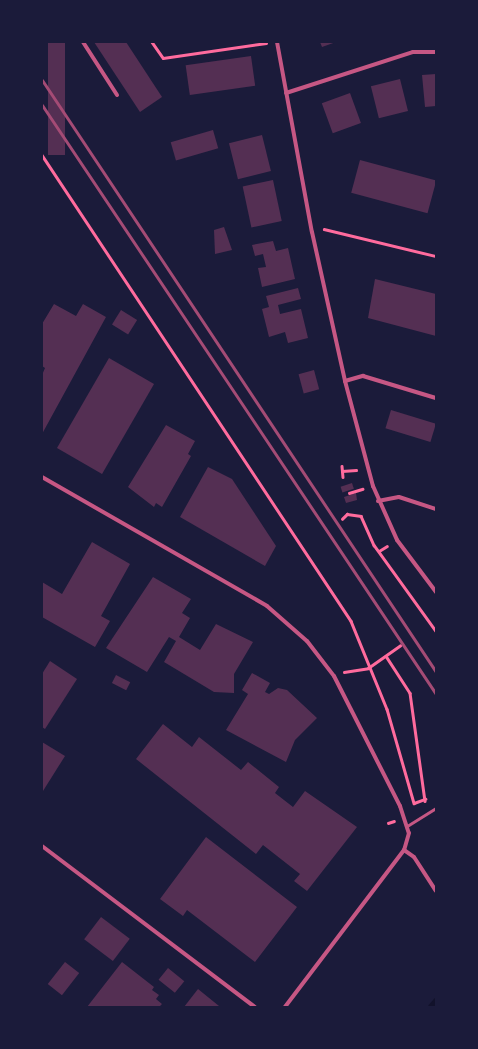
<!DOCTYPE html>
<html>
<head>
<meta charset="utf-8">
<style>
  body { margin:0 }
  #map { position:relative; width:478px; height:1049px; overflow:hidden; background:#1b1b3a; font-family:Ubuntu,sans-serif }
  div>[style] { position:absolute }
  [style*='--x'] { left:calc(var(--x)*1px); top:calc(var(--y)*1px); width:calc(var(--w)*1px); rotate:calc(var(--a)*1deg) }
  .stream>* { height:6px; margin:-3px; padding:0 3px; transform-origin:3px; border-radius:3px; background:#12122b }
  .building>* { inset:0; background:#542f53; transform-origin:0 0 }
  .path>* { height:2.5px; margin:-1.25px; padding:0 1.25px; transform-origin:1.25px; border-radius:1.25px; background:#ff6b9d }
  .service>* { height:3px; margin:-1.5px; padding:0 1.5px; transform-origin:1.5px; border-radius:1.5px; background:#c65784 }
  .minor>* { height:4px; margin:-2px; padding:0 2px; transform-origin:2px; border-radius:2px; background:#c65784 }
  .rail>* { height:3px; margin:-1.5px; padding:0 1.5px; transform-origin:1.5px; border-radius:1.5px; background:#a44b75 }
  span { translate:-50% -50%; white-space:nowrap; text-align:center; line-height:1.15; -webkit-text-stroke:4px #1b1b3a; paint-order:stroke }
  .frame { position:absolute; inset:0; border:43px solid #1b1b3a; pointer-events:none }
</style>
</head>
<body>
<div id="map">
  <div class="stream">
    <i style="--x:431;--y:1007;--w:8;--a:-50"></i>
  </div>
  <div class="building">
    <i style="left:48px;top:42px;width:17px;height:113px"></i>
    <i style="clip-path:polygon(94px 42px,126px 42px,162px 97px,140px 112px)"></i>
    <i style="clip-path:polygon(320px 42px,336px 42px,322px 47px)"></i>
    <i style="left:251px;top:56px;width:30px;height:66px;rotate:82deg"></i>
    <i style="clip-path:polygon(436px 74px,436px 106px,425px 107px,422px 75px)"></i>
    <i style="left:400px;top:79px;width:33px;height:30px;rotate:76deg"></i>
    <i style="left:350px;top:93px;width:32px;height:30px;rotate:70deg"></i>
    <i style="left:213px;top:130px;width:19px;height:44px;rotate:74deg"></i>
    <i style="left:262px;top:135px;width:37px;height:34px;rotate:76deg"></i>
    <i style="left:360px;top:160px;width:79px;height:34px;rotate:15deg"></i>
    <i style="left:273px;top:180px;width:42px;height:31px;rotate:78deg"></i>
    <i style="clip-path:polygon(224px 227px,232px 250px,215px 254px,214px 230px)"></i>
    <i style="clip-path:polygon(273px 241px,276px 251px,288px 248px,295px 279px,262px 287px,258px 268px,266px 267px,263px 254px,255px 256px,252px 245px)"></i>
    <i style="clip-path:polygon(375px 279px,436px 294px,436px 336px,368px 318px)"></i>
    <i style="clip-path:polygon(298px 288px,301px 299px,278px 305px,280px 314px,301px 309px,308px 338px,288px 343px,285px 332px,269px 337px,262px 309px,269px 307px,266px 296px)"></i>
    <i style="clip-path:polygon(54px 304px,76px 316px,83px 304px,106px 317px,42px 434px,42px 375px,45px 368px,42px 366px,42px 324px)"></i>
    <i style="left:121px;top:310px;width:19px;height:17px;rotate:32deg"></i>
    <i style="left:109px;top:358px;width:52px;height:104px;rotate:30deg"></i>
    <i style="left:314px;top:370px;width:20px;height:16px;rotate:75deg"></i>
    <i style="left:391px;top:410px;width:47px;height:19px;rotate:17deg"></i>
    <i style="clip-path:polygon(166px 425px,195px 441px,188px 454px,191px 456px,162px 507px,156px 503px,154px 507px,128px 487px)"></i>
    <i style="clip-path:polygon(208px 467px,232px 479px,276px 546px,265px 566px,180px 517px)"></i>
    <i style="left:352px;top:483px;width:6px;height:12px;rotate:72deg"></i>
    <i style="clip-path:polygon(356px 493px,357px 500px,346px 503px,344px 497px)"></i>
    <i style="clip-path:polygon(92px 542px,130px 564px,101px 616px,110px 621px,95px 647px,42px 617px,42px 582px,62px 594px)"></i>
    <i style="clip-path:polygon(153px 577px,191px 599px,182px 613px,190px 618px,179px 637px,200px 650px,216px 624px,253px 642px,234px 674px,234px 693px,214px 692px,164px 662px,176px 641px,169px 637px,147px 672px,106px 648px)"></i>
    <i style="clip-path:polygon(50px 661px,77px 679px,45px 729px,42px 727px,42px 674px)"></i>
    <i style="clip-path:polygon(252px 673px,270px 683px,265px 692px,269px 694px,278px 688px,287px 690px,317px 718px,295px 740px,286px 762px,226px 730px,248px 694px,242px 690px)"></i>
    <i style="left:116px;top:675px;width:16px;height:9px;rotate:27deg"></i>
    <i style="clip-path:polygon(163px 724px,192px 747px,199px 737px,241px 770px,248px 762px,279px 787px,275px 793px,293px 807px,305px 791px,357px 827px,307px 891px,294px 881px,300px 874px,263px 845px,256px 854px,136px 759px)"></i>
    <i style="clip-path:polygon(42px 742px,65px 756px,43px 791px,42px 790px)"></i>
    <i style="clip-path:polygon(206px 837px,297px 907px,255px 962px,187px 910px,183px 916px,160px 899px)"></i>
    <i style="left:101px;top:917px;width:36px;height:28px;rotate:37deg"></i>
    <i style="left:65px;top:962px;width:18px;height:28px;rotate:38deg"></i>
    <i style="clip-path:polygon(122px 962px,154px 987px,152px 990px,159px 995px,156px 999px,162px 1004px,159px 1007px,87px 1007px)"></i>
    <i style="left:168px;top:968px;width:21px;height:15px;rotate:39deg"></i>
    <i style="clip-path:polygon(198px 989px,219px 1006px,218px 1007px,184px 1007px)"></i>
  </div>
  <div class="path">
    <i style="--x:152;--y:42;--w:19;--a:55"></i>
    <i style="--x:163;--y:58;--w:104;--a:-8.3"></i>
    <i style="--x:42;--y:155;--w:559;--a:56.45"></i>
    <i style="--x:351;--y:621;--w:95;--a:67.8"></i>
    <i style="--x:387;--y:709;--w:98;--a:74"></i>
    <i style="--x:324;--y:229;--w:115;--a:13.6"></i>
    <i style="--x:342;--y:466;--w:11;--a:85"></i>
    <i style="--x:342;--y:471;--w:14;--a:-4"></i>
    <i style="--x:349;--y:493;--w:14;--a:-17"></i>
    <i style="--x:342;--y:519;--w:7;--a:-45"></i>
    <i style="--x:347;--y:514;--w:14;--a:8"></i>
    <i style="--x:361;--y:516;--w:32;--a:66"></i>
    <i style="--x:374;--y:545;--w:106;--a:54.2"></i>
    <i style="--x:379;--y:551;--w:9;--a:-32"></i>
    <i style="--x:386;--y:656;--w:44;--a:57"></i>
    <i style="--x:410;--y:693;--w:109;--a:82.1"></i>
    <i style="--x:344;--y:672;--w:24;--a:-9"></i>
    <i style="--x:368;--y:668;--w:39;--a:-35"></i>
    <i style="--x:414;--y:803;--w:12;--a:-20"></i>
    <i style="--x:388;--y:823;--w:6;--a:-18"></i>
  </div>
  <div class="service">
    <i style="--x:407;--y:826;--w:34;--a:-32"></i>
  </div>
  <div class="minor">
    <i style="--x:83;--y:42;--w:63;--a:57.3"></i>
    <i style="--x:277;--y:42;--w:193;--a:79.6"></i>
    <i style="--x:312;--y:232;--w:153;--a:77.5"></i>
    <i style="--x:345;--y:381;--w:109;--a:75.1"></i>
    <i style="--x:373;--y:486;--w:59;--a:66"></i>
    <i style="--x:397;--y:540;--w:65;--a:53.1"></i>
    <i style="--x:286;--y:93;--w:133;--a:-17.9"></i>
    <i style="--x:413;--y:52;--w:23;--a:0"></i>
    <i style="--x:345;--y:381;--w:19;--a:-16"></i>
    <i style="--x:363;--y:376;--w:76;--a:16.8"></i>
    <i style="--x:42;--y:477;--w:259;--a:29.8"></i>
    <i style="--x:267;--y:606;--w:53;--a:41.2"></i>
    <i style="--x:307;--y:641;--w:44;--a:52.4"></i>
    <i style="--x:334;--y:676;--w:146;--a:63.1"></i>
    <i style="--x:400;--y:806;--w:28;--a:72"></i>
    <i style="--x:409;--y:833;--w:18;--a:106"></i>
    <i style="--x:404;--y:850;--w:197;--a:127.2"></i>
    <i style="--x:378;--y:501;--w:21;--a:-11"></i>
    <i style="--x:399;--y:497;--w:39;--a:18"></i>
    <i style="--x:42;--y:846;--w:267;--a:37.1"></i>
    <i style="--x:404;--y:850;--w:12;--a:35"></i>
    <i style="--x:414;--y:857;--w:40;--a:57.1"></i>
  </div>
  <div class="rail">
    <i style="--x:42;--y:80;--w:711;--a:56.35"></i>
    <i style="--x:42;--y:105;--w:709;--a:56.22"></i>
  </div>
  <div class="frame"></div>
</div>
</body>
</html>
